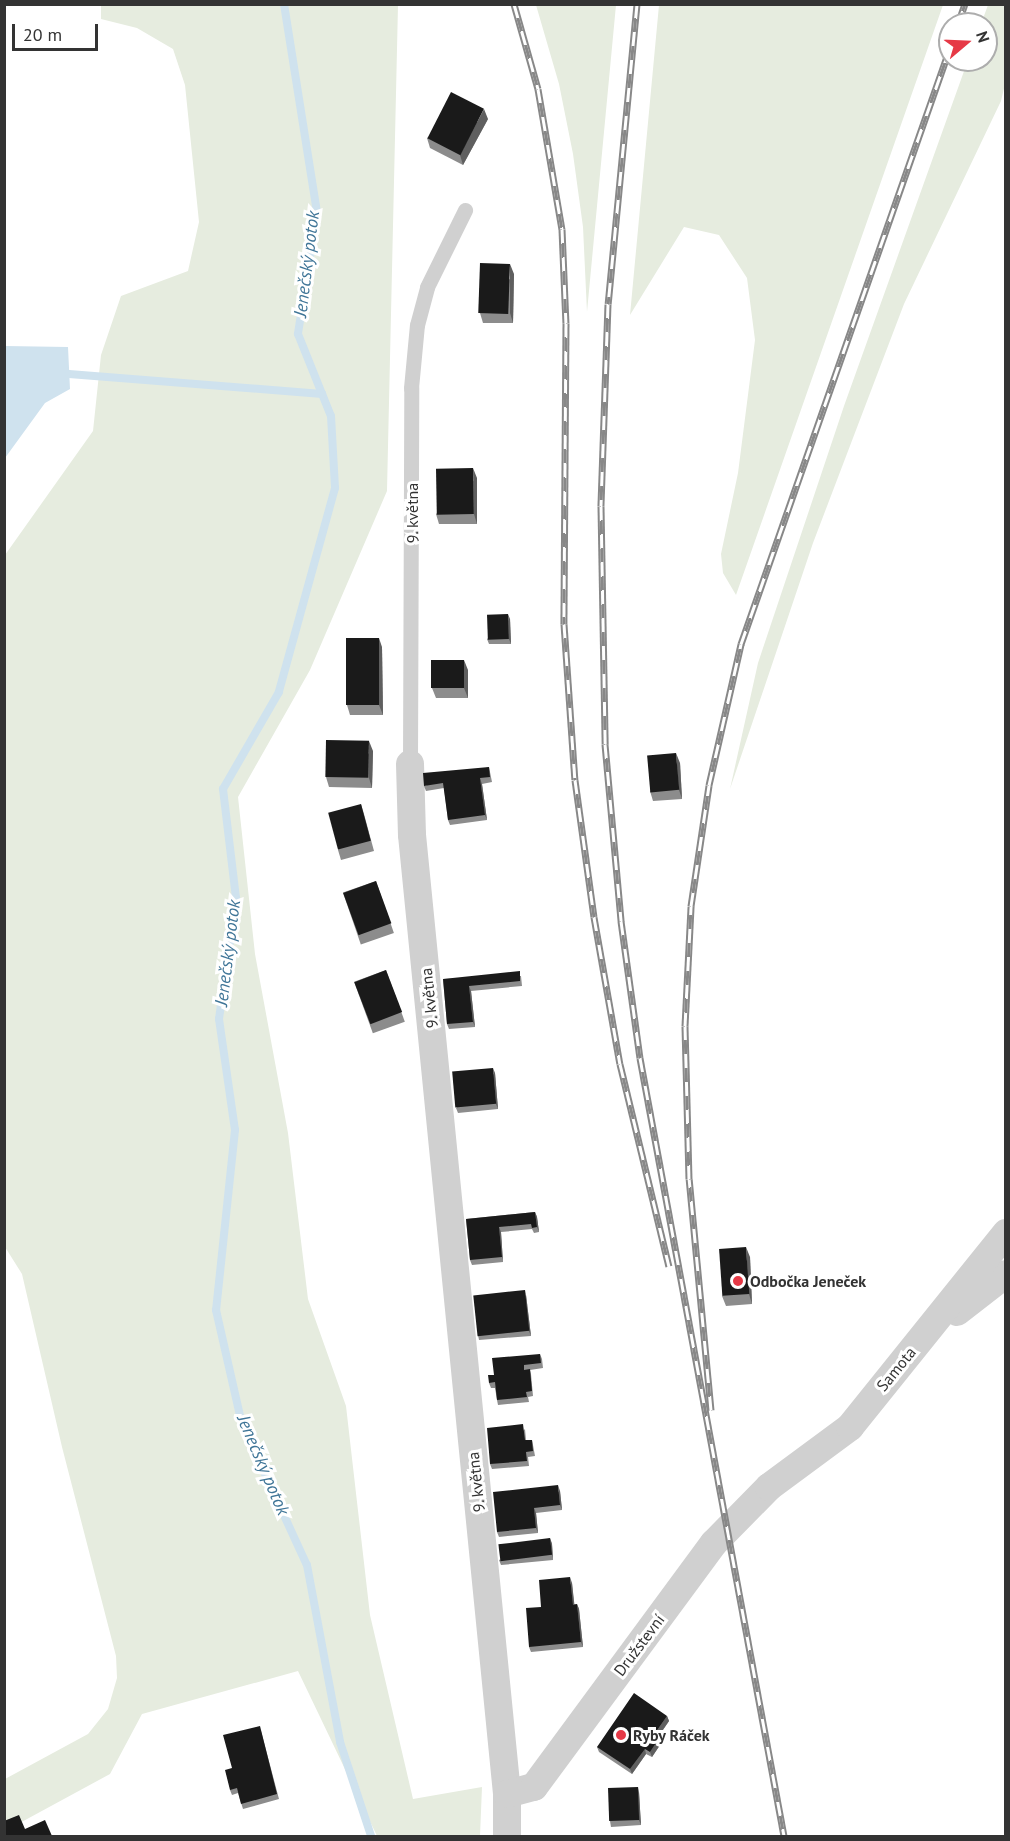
<!DOCTYPE html>
<html>
<head>
<meta charset="utf-8">
<style>
  body { margin:0 }
  #map { position:relative; width:1010px; height:1841px; overflow:hidden; background:#fff; font-family:"PT Sans",sans-serif }
  div>[style] { position:absolute }
  [style*='--x'] { left:calc(var(--x)*1px); top:calc(var(--y)*1px); width:calc(var(--w)*1px); rotate:calc(var(--a)*1deg) }
  .green>* { inset:0; background:#e6ecdf }
  .water>* { inset:0; background:#cfe2ee }
  .stream>* { height:8px; margin:-4px; padding:0 4px; transform-origin:4px; border-radius:4px; background:#cfe2ee }
  .service>* { height:15px; margin:-7.5px; padding:0 7.5px; transform-origin:7.5px; border-radius:7.5px; background:#d0d0d0 }
  .minor>* { height:28px; margin:-14px; padding:0 14px; transform-origin:14px; border-radius:14px; background:#d0d0d0 }
  .rail>* { height:7px; margin-top:-3.5px; transform-origin:0; background:repeating-linear-gradient(90deg,#fff 0 14px,#888 0 28px); box-sizing:border-box; border-block:2px solid #888 }
  .wall>* { inset:0; background:#8c8c8c; transform-origin:0 0 }
  .shaded-wall>* { inset:0; background:#5f5f5f }
  .building>* { inset:0; background:#1a1a1a; transform-origin:0 0 }
  .dots>* { width:16px; height:16px; translate:-50% -50%; box-sizing:border-box; border:3px solid #fff; border-radius:50% }
  span { translate:-50% -50%; white-space:nowrap; text-align:center; line-height:1.15; -webkit-text-stroke:6px #fff; paint-order:stroke }
  .street-label { font-size:16px; color:#333 }
  .poi-label { font-size:16px; color:#333; font-weight:700 }
  .left { translate:0 -50%; text-align:left }
  .water-label { font-size:18px; color:#3f7597; font-style:italic }
  .frame { position:absolute; inset:0; border:6px solid #333; pointer-events:none }
  .north { position:absolute; left:938px; top:12px; width:60px; height:60px; box-sizing:border-box; background:#fff; border:2px solid #adadad; border-radius:50%; rotate:71deg; font-size:16px; font-weight:700; line-height:24px; text-align:center; color:#333 }
  .north::after { content:''; display:block; margin:auto; width:21px; height:27px; background:#e63946; clip-path:polygon(50% 0,100% 100%,50% 72%,0 100%) }
  .scale { position:absolute; left:12px; top:24px; width:86px; height:27px; box-sizing:border-box; border:3px solid #333; border-top:0; padding-left:8px; font-size:18px; line-height:21px; white-space:nowrap; color:#333; -webkit-text-stroke:4px #fff; paint-order:stroke }
</style>
</head>
<body>
<div id="map">
  <div class="green">
    <i style="clip-path:polygon(101px 5px,398px 5px,387px 491px,310px 670px,238px 797px,255px 954px,288px 1133px,308px 1299px,346px 1406px,370px 1615px,413px 1799px,482px 1787px,480px 1836px,377px 1836px,298px 1671px,142px 1714px,110px 1774px,5px 1831px,5px 1779px,88px 1734px,108px 1709px,117px 1678px,116px 1656px,62px 1447px,22px 1274px,5px 1247px,5px 555px,93px 431px,101px 355px,121px 296px,188px 271px,199px 222px,185px 85px,173px 49px,137px 28px,101px 19px)"></i>
    <i style="clip-path:polygon(536px 5px,616px 5px,587px 312px,583px 227px,573px 154px,559px 84px)"></i>
    <i style="clip-path:polygon(659px 5px,943px 5px,736px 595px,723px 573px,721px 554px,738px 473px,755px 340px,747px 278px,719px 235px,684px 227px,630px 315px)"></i>
    <i style="clip-path:polygon(988px 5px,1005px 5px,1006px 80px,1001px 101px,904px 304px,813px 543px,730px 789px,758px 663px,844px 406px,968px 60px,986px 60px,986px 24px,981px 24px)"></i>
  </div>
  <div class="water">
    <i style="clip-path:polygon(5px 346px,68px 347px,70px 389px,45px 403px,5px 458px)"></i>
  </div>
  <div class="stream">
    <i style="--x:284;--y:4;--w:211;--a:81"></i>
    <i style="--x:317;--y:212;--w:123;--a:98.9"></i>
    <i style="--x:298;--y:334;--w:88;--a:68.1"></i>
    <i style="--x:331;--y:416;--w:72;--a:86.8"></i>
    <i style="--x:335;--y:488;--w:212;--a:105.4"></i>
    <i style="--x:279;--y:692;--w:112;--a:120"></i>
    <i style="--x:223;--y:789;--w:110;--a:83.2"></i>
    <i style="--x:236;--y:898;--w:122;--a:98"></i>
    <i style="--x:219;--y:1019;--w:112;--a:81.8"></i>
    <i style="--x:235;--y:1130;--w:181;--a:96"></i>
    <i style="--x:216;--y:1310;--w:117;--a:77.2"></i>
    <i style="--x:242;--y:1424;--w:155;--a:65.3"></i>
    <i style="--x:307;--y:1565;--w:180;--a:79.4"></i>
    <i style="--x:340;--y:1742;--w:99;--a:71.7"></i>
    <i style="--x:69;--y:374;--w:254;--a:4.5"></i>
  </div>
  <div class="service">
    <i style="--x:410;--y:764;--w:376;--a:-89.8"></i>
    <i style="--x:411;--y:388;--w:63;--a:-84.6"></i>
    <i style="--x:417;--y:325;--w:39;--a:-75"></i>
    <i style="--x:427;--y:287;--w:86;--a:-63.7"></i>
  </div>
  <div class="minor">
    <i style="--x:410;--y:764;--w:71;--a:88.4"></i>
    <i style="--x:412;--y:835;--w:964;--a:84.34"></i>
    <i style="--x:507;--y:1794;--w:42;--a:90"></i>
    <i style="--x:957;--y:1312;--w:62;--a:-37.8"></i>
    <i style="--x:507;--y:1794;--w:28;--a:-15"></i>
    <i style="--x:534;--y:1787;--w:303;--a:-53.6"></i>
    <i style="--x:714;--y:1543;--w:78;--a:-45.5"></i>
    <i style="--x:769;--y:1487;--w:101;--a:-36.5"></i>
    <i style="--x:850;--y:1427;--w:249;--a:-51.2"></i>
  </div>
  <div class="rail">
    <i style="--x:514;--y:4;--w:88;--a:74.2"></i>
    <i style="--x:538;--y:89;--w:142;--a:80.3"></i>
    <i style="--x:562;--y:229;--w:94;--a:87.6"></i>
    <i style="--x:566;--y:323;--w:301;--a:90.4"></i>
    <i style="--x:564;--y:624;--w:156;--a:86"></i>
    <i style="--x:575;--y:780;--w:138;--a:82.1"></i>
    <i style="--x:594;--y:917;--w:149;--a:80"></i>
    <i style="--x:620;--y:1064;--w:208;--a:76.4"></i>
    <i style="--x:637;--y:4;--w:301;--a:95.5"></i>
    <i style="--x:608;--y:304;--w:202;--a:92"></i>
    <i style="--x:601;--y:506;--w:238;--a:89"></i>
    <i style="--x:605;--y:744;--w:178;--a:84.8"></i>
    <i style="--x:621;--y:921;--w:138;--a:82.1"></i>
    <i style="--x:640;--y:1058;--w:791;--a:79.51"></i>
    <i style="--x:958;--y:24;--w:21;--a:-71"></i>
    <i style="--x:711;--y:1410;--w:232;--a:-95.4"></i>
    <i style="--x:689;--y:1179;--w:153;--a:-91.5"></i>
    <i style="--x:685;--y:1026;--w:120;--a:-87.1"></i>
    <i style="--x:691;--y:906;--w:122;--a:-81.5"></i>
    <i style="--x:709;--y:785;--w:145;--a:-77.2"></i>
    <i style="--x:741;--y:644;--w:632;--a:-70.68"></i>
  </div>
  <div class="wall">
    <i style="clip-path:polygon(488px 119px,463px 165px,430px 148px,427px 138px)"></i>
    <i style="clip-path:polygon(514px 274px,513px 323px,483px 323px,480px 313px)"></i>
    <i style="clip-path:polygon(477px 478px,477px 524px,439px 524px,436px 514px)"></i>
    <i style="clip-path:polygon(510px 619px,511px 644px,489px 644px,487px 639px)"></i>
    <i style="clip-path:polygon(382px 647px,383px 715px,350px 715px,347px 705px)"></i>
    <i style="clip-path:polygon(468px 670px,468px 698px,436px 698px,432px 688px)"></i>
    <i style="clip-path:polygon(373px 751px,372px 788px,329px 787px,326px 777px)"></i>
    <i style="clip-path:polygon(680px 763px,682px 799px,653px 801px,650px 791px)"></i>
    <i style="clip-path:polygon(489px 767px,492px 782px,482px 784px,487px 820px,450px 825px,448px 820px,444px 788px,426px 791px,424px 786px)"></i>
    <i style="clip-path:polygon(361px 804px,364px 814px,374px 851px,341px 860px,338px 850px)"></i>
    <i style="left:376px;top:881px;width:55px;height:35px;rotate:71deg"></i>
    <i style="left:386px;top:970px;width:55px;height:34px;rotate:70deg"></i>
    <i style="clip-path:polygon(521px 976px,522px 986px,471px 991px,475px 1027px,449px 1029px,447px 1024px,443px 979px)"></i>
    <i style="clip-path:polygon(495px 1073px,498px 1109px,458px 1113px,456px 1108px)"></i>
    <i style="clip-path:polygon(535px 1212px,537px 1217px,539px 1232px,534px 1233px,532px 1229px,501px 1232px,503px 1262px,472px 1265px,470px 1260px,466px 1219px)"></i>
    <i style="clip-path:polygon(750px 1257px,752px 1304px,726px 1306px,722px 1296px)"></i>
    <i style="clip-path:polygon(526px 1295px,531px 1336px,479px 1340px,478px 1335px)"></i>
    <i style="clip-path:polygon(540px 1354px,542px 1359px,543px 1368px,530px 1370px,531px 1374px,533px 1396px,528px 1397px,529px 1402px,498px 1405px,497px 1400px,495px 1388px,491px 1388px,489px 1383px,494px 1375px)"></i>
    <i style="clip-path:polygon(525px 1429px,526px 1440px,532px 1440px,533px 1445px,535px 1456px,528px 1457px,529px 1466px,492px 1469px,490px 1464px)"></i>
    <i style="clip-path:polygon(560px 1491px,562px 1510px,536px 1513px,538px 1533px,499px 1537px,497px 1532px)"></i>
    <i style="clip-path:polygon(550px 1538px,552px 1544px,553px 1560px,501px 1565px,499px 1560px)"></i>
    <i style="clip-path:polygon(572px 1583px,574px 1604px,577px 1604px,579px 1609px,583px 1647px,531px 1652px,529px 1647px,541px 1607px)"></i>
    <i style="clip-path:polygon(667px 1716px,669px 1721px,657px 1739px,658px 1740px,660px 1745px,652px 1757px,646px 1754px,632px 1774px,599px 1752px,597px 1747px)"></i>
    <i style="clip-path:polygon(261px 1731px,279px 1799px,243px 1809px,238px 1793px,232px 1795px,230px 1790px,232px 1768px)"></i>
    <i style="clip-path:polygon(639px 1792px,641px 1825px,611px 1827px,610px 1821px)"></i>
  </div>
  <div class="shaded-wall">
    <i style="clip-path:polygon(484px 109px,488px 119px,463px 165px,460px 155px)"></i>
    <i style="clip-path:polygon(510px 264px,514px 274px,513px 323px,510px 313px)"></i>
    <i style="clip-path:polygon(473px 468px,477px 478px,477px 524px,474px 514px)"></i>
    <i style="clip-path:polygon(508px 614px,510px 619px,511px 644px,509px 639px)"></i>
    <i style="clip-path:polygon(379px 638px,382px 647px,383px 715px,379px 705px)"></i>
    <i style="clip-path:polygon(464px 660px,468px 670px,468px 698px,464px 688px)"></i>
    <i style="clip-path:polygon(369px 741px,373px 751px,372px 788px,369px 778px)"></i>
    <i style="clip-path:polygon(676px 753px,680px 763px,682px 799px,679px 790px)"></i>
    <i style="clip-path:polygon(480px 778px,482px 784px,487px 820px,485px 815px)"></i>
    <i style="clip-path:polygon(469px 986px,471px 991px,475px 1027px,473px 1022px)"></i>
    <i style="clip-path:polygon(493px 1068px,495px 1073px,498px 1109px,496px 1104px)"></i>
    <i style="clip-path:polygon(535px 1212px,537px 1217px,539px 1232px,537px 1227px)"></i>
    <i style="clip-path:polygon(499px 1227px,501px 1232px,503px 1262px,502px 1257px)"></i>
    <i style="clip-path:polygon(746px 1247px,750px 1257px,752px 1304px,749px 1294px)"></i>
    <i style="clip-path:polygon(525px 1290px,526px 1295px,531px 1336px,529px 1331px)"></i>
    <i style="clip-path:polygon(558px 1485px,560px 1491px,562px 1510px,560px 1505px)"></i>
    <i style="clip-path:polygon(534px 1508px,536px 1513px,538px 1533px,536px 1528px)"></i>
    <i style="clip-path:polygon(550px 1538px,552px 1544px,553px 1560px,552px 1555px)"></i>
    <i style="clip-path:polygon(570px 1577px,572px 1583px,575px 1610px,573px 1605px)"></i>
    <i style="clip-path:polygon(577px 1604px,579px 1609px,583px 1647px,581px 1642px)"></i>
    <i style="clip-path:polygon(667px 1716px,669px 1721px,655px 1741px,653px 1736px)"></i>
    <i style="clip-path:polygon(658px 1740px,660px 1745px,652px 1757px,650px 1752px)"></i>
    <i style="clip-path:polygon(645px 1749px,646px 1754px,632px 1774px,630px 1769px)"></i>
    <i style="clip-path:polygon(638px 1787px,639px 1792px,641px 1825px,639px 1820px)"></i>
  </div>
  <div class="building">
    <i style="left:451px;top:92px;width:37px;height:52px;rotate:27deg"></i>
    <i style="left:480px;top:263px;width:30px;height:50px;rotate:2deg"></i>
    <i style="left:473px;top:468px;width:46px;height:37px;rotate:89deg"></i>
    <i style="left:508px;top:614px;width:25px;height:21px;rotate:88deg"></i>
    <i style="left:346px;top:638px;width:33px;height:67px"></i>
    <i style="left:431px;top:660px;width:33px;height:28px"></i>
    <i style="left:326px;top:740px;width:43px;height:37px;rotate:1deg"></i>
    <i style="left:676px;top:753px;width:37px;height:29px;rotate:85deg"></i>
    <i style="clip-path:polygon(489px 767px,490px 777px,480px 778px,485px 815px,448px 820px,443px 783px,424px 786px,423px 773px)"></i>
    <i style="left:361px;top:804px;width:38px;height:34px;rotate:75deg"></i>
    <i style="left:376px;top:881px;width:45px;height:35px;rotate:70deg"></i>
    <i style="left:386px;top:970px;width:45px;height:34px;rotate:69deg"></i>
    <i style="clip-path:polygon(520px 971px,520px 981px,469px 986px,473px 1022px,447px 1024px,443px 979px)"></i>
    <i style="left:493px;top:1068px;width:36px;height:41px;rotate:85deg"></i>
    <i style="clip-path:polygon(535px 1212px,537px 1227px,532px 1228px,531px 1224px,499px 1227px,502px 1257px,470px 1260px,466px 1219px)"></i>
    <i style="left:746px;top:1247px;width:47px;height:27px;rotate:86deg"></i>
    <i style="left:525px;top:1290px;width:41px;height:52px;rotate:84deg"></i>
    <i style="clip-path:polygon(540px 1354px,541px 1363px,524px 1365px,524px 1370px,530px 1369px,532px 1391px,526px 1392px,527px 1397px,497px 1400px,495px 1382px,489px 1383px,488px 1375px,494px 1375px,492px 1358px)"></i>
    <i style="clip-path:polygon(523px 1424px,525px 1440px,532px 1440px,533px 1451px,526px 1452px,527px 1461px,490px 1464px,487px 1428px)"></i>
    <i style="clip-path:polygon(558px 1485px,560px 1505px,534px 1508px,536px 1528px,497px 1532px,493px 1492px)"></i>
    <i style="left:550px;top:1538px;width:17px;height:52px;rotate:83deg"></i>
    <i style="clip-path:polygon(570px 1577px,573px 1605px,577px 1604px,581px 1642px,529px 1647px,526px 1608px,541px 1607px,539px 1580px)"></i>
    <i style="clip-path:polygon(634px 1693px,667px 1716px,653px 1736px,658px 1740px,650px 1752px,645px 1749px,630px 1769px,597px 1747px)"></i>
    <i style="clip-path:polygon(260px 1726px,277px 1794px,241px 1804px,237px 1788px,230px 1790px,225px 1770px,232px 1768px,223px 1735px)"></i>
    <i style="left:638px;top:1787px;width:33px;height:30px;rotate:88deg"></i>
    <i style="clip-path:polygon(19px 1815px,25px 1829px,45px 1820px,52px 1836px,4px 1836px,4px 1821px)"></i>
  </div>
  <div class="dots">
    <i style="left:738px;top:1281px;background:#e63946"></i>
    <i style="left:621px;top:1735px;background:#e63946"></i>
  </div>
  <div class="street-label">
    <span style="left:412px;top:513px;rotate:-90deg">9. května</span>
    <span style="left:429px;top:998px;rotate:-96deg">9. května</span>
    <span style="left:896px;top:1369px;rotate:-51deg">Samota</span>
    <span style="left:476px;top:1482px;rotate:-96deg">9. května</span>
    <span style="left:639px;top:1645px;rotate:-53deg">Družstevní</span>
  </div>
  <div class="poi-label">
    <span class="left" style="left:750px;top:1281px">Odbočka Jeneček</span>
    <span class="left" style="left:633px;top:1735px">Ryby Ráček</span>
  </div>
  <div class="water-label">
    <span style="left:307px;top:264px;rotate:-83deg">Jenečský potok</span>
    <span style="left:228px;top:953px;rotate:-83deg">Jenečský potok</span>
    <span style="left:263px;top:1465px;rotate:67deg">Jenečský potok</span>
  </div>
  <div class="frame"></div>
  <div class="north">N</div>
  <div class="scale">20 m</div>
</div>
</body>
</html>
